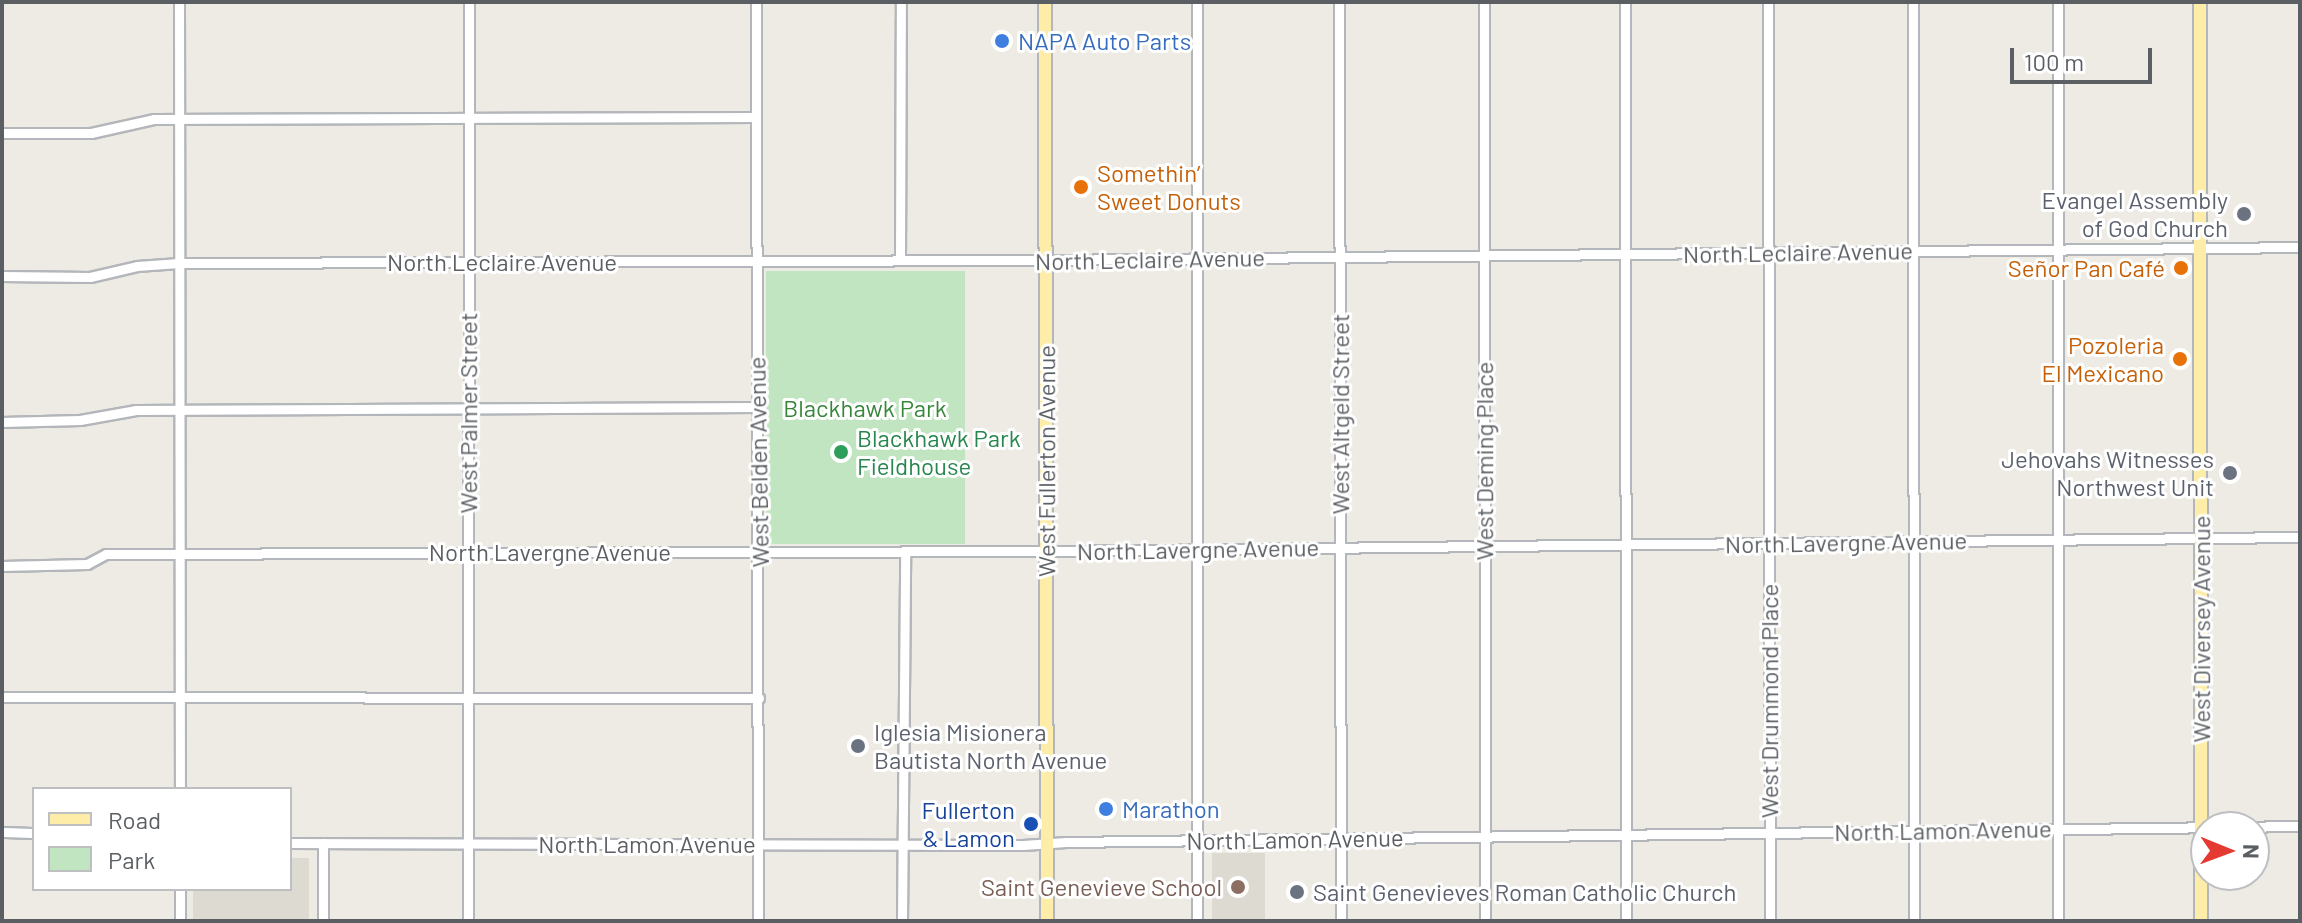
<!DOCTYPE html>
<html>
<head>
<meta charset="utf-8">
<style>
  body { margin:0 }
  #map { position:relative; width:2302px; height:923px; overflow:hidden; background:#edebe3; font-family:Barlow,sans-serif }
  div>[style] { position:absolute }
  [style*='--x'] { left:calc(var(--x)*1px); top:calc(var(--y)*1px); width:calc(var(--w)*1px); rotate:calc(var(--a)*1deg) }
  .education>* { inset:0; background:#dddad1; transform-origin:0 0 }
  .green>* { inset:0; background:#c1e5c0; transform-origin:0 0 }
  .roads { filter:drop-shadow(2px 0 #b3b6ba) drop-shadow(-2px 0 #b3b6ba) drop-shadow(0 2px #b3b6ba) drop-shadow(0 -2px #b3b6ba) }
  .minor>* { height:9px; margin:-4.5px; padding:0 4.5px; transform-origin:4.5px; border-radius:4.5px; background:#fff }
  .major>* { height:12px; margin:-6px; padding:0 6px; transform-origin:6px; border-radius:6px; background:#fdeda8 }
  .dots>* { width:22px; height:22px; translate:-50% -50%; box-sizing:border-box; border:4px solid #fff; border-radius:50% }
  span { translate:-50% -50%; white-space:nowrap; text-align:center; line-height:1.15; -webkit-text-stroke:6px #fff; paint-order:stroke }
  .shop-label { font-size:24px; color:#366cbe }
  .left { translate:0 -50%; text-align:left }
  .food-label { font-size:24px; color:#c56008 }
  .right { translate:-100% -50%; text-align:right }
  .worship-label { font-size:24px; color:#5b616d }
  .street-label { font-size:24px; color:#5b5f63 }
  .park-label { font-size:24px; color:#378639 }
  .leisure-label { font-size:24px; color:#27864d }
  .transit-label { font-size:24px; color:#164399 }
  .education-label { font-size:24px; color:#785e54 }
  .frame { position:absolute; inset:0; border:4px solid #5b5f63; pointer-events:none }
  .legend { position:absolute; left:32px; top:787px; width:260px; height:104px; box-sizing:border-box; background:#fff; border:2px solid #bdbfc1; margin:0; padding:10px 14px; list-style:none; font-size:24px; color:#5b5f63 }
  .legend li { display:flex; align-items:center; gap:16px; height:40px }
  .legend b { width:40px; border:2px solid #bdbfc1 }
  .north { position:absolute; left:2190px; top:811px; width:80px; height:80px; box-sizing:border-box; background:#fff; border:2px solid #bdbfc1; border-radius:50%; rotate:91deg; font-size:22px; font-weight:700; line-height:32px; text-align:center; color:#5b5f63 }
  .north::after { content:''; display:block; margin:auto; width:28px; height:36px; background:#e53a31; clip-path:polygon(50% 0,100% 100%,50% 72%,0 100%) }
  .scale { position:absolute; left:2010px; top:48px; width:142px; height:36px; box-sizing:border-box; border:4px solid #5b5f63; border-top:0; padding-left:10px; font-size:24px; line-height:28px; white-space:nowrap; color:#5b5f63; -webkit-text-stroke:6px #fff; paint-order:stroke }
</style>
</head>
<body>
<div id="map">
  <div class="education">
    <i style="left:1212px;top:853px;width:53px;height:68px"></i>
    <i style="clip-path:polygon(290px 858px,309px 858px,309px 921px,193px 921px,193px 889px,290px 889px)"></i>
  </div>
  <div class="green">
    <i style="left:965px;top:271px;width:273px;height:199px;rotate:90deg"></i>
  </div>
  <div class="roads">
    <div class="minor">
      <i style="--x:179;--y:2;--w:787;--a:89.93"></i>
      <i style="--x:756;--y:2;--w:919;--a:89.88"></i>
      <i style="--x:1197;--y:2;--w:919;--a:90"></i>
      <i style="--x:1339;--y:2;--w:919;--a:89.88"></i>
      <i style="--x:1484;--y:2;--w:919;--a:89.94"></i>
      <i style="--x:1625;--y:2;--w:919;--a:89.94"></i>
      <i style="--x:1768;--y:2;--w:919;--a:89.88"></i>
      <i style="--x:1913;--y:2;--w:919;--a:89.94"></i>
      <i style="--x:2058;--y:2;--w:919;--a:90"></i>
      <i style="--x:2;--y:133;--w:89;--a:0"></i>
      <i style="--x:91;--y:133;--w:65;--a:-12.5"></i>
      <i style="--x:154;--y:119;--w:602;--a:-0.19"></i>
      <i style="--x:900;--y:260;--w:258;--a:-89.8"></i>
      <i style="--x:2;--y:276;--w:88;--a:0.7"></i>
      <i style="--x:90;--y:277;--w:48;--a:-13.2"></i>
      <i style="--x:137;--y:266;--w:42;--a:-4.1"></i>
      <i style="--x:179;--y:263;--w:867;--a:-0.2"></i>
      <i style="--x:1046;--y:260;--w:1254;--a:-0.59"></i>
      <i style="--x:2;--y:422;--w:78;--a:-1.5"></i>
      <i style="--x:80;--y:420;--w:57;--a:-10.1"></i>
      <i style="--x:136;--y:410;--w:620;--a:-0.28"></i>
      <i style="--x:2;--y:566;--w:85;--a:-1.3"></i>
      <i style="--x:87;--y:564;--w:21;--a:-28"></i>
      <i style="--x:106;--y:554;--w:940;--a:-0.18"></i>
      <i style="--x:1046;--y:551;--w:1254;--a:-0.64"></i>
      <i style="--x:2;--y:697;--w:757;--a:0.08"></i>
      <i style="--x:2;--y:832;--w:32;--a:2"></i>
      <i style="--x:290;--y:843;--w:733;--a:0.16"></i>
      <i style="--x:1023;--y:845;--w:43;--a:-4"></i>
      <i style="--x:1066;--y:842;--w:1234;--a:-0.74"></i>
      <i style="--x:323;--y:843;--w:78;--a:90"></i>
      <i style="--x:180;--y:889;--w:32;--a:90"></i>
      <i style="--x:468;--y:921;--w:919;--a:-89.94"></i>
      <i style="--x:902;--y:921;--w:370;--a:-89.5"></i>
    </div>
    <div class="major">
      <i style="--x:1045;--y:2;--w:919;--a:89.88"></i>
      <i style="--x:2200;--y:2;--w:919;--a:89.94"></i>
    </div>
  </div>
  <div class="dots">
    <i style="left:1002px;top:41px;background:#3f7fe0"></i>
    <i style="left:1081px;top:187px;background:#e8710a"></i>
    <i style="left:2244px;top:214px;background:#6b7280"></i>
    <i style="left:2181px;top:268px;background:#e8710a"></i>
    <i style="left:2180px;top:359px;background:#e8710a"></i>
    <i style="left:841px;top:452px;background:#2e9e5b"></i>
    <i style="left:2230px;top:473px;background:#6b7280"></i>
    <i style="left:858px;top:746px;background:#6b7280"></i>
    <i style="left:1106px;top:809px;background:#3f7fe0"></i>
    <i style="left:1031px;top:824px;background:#1a4fb4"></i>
    <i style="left:1238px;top:887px;background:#8d6e63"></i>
    <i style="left:1297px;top:892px;background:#6b7280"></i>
  </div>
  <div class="shop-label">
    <span class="left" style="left:1018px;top:41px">NAPA Auto Parts</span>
    <span class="left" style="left:1122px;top:809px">Marathon</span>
  </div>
  <div class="food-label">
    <span class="left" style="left:1097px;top:187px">Somethin’<br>Sweet Donuts</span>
    <span class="right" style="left:2165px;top:268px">Señor Pan Café</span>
    <span class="right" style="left:2164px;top:359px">Pozoleria<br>El Mexicano</span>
  </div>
  <div class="worship-label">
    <span class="right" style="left:2228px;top:214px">Evangel Assembly<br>of God Church</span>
    <span class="right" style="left:2214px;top:473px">Jehovahs Witnesses<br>Northwest Unit</span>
    <span class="left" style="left:874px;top:746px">Iglesia Misionera<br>Bautista North Avenue</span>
    <span class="left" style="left:1313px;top:892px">Saint Genevieves Roman Catholic Church</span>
  </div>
  <div class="street-label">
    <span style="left:1798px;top:252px;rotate:-1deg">North Leclaire Avenue</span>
    <span style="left:1150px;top:259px;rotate:-1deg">North Leclaire Avenue</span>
    <span style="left:502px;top:262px">North Leclaire Avenue</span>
    <span style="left:468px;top:413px;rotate:-90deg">West Palmer Street</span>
    <span style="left:1340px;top:414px;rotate:-90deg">West Altgeld Street</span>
    <span style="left:1046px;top:461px;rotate:-90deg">West Fullerton Avenue</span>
    <span style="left:1484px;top:461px;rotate:-90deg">West Deming Place</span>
    <span style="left:758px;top:462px;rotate:-91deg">West Belden Avenue</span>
    <span style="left:1846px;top:542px;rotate:-1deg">North Lavergne Avenue</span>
    <span style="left:1198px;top:549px;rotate:-1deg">North Lavergne Avenue</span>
    <span style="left:550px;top:552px">North Lavergne Avenue</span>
    <span style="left:2201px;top:629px;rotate:-90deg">West Diversey Avenue</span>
    <span style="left:1769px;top:701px;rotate:-90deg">West Drummond Place</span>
    <span style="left:1943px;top:830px;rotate:-1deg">North Lamon Avenue</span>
    <span style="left:1295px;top:839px;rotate:-1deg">North Lamon Avenue</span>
    <span style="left:647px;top:844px">North Lamon Avenue</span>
  </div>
  <div class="park-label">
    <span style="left:865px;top:408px">Blackhawk Park</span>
  </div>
  <div class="leisure-label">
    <span class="left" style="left:857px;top:452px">Blackhawk Park<br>Fieldhouse</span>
  </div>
  <div class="transit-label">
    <span class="right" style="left:1015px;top:824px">Fullerton<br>&amp; Lamon</span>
  </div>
  <div class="education-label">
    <span class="right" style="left:1222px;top:887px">Saint Genevieve School</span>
  </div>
  <div class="frame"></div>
  <ul class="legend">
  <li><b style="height:10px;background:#fdeda8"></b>Road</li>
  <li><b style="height:22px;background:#c1e5c0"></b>Park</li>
  </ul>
  <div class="north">N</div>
  <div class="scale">100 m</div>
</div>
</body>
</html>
